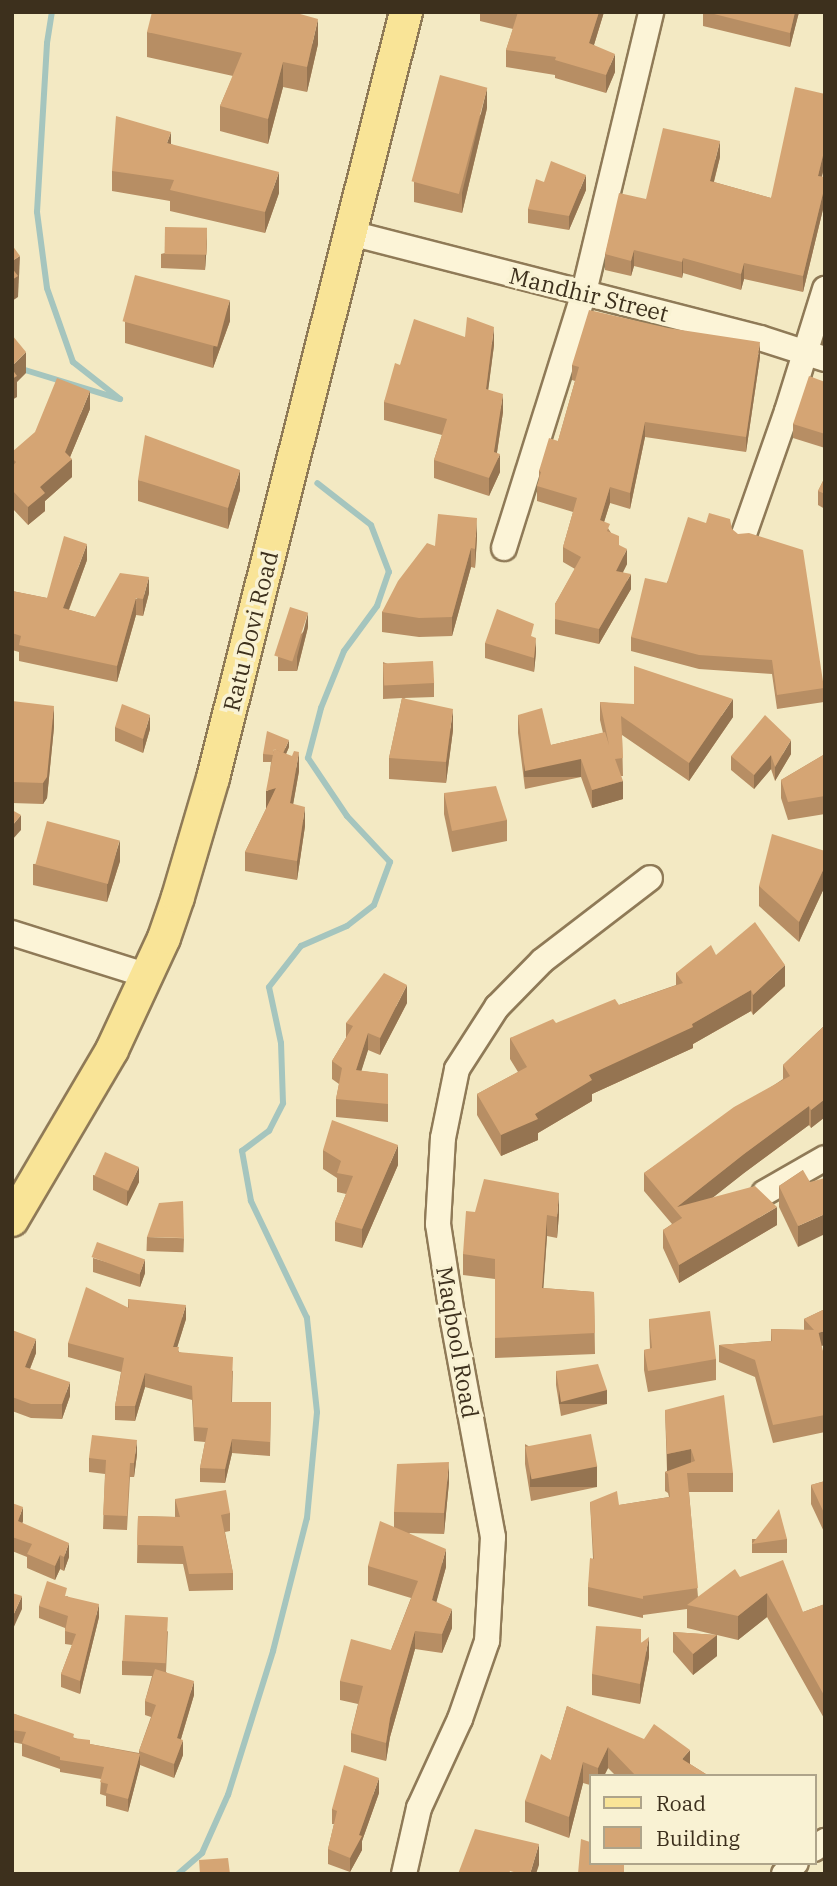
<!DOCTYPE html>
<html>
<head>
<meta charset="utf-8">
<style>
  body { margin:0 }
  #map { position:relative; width:837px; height:1886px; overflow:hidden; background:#f3e9c3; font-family:"IBM Plex Serif",serif }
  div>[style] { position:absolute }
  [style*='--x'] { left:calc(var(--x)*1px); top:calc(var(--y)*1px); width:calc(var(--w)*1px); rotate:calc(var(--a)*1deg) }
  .stream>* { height:6px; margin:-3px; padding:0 3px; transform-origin:3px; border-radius:3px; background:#a5c5be }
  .roads { filter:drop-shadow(2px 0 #8f7a57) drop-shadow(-2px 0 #8f7a57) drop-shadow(0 2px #8f7a57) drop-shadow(0 -2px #8f7a57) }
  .minor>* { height:24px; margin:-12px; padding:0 12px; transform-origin:12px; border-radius:12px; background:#fcf4d7 }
  .major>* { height:32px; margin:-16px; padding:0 16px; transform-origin:16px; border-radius:16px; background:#f9e497 }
  .wall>* { inset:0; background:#b78e64; transform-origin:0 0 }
  .shaded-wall>* { inset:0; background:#957451; transform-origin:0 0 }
  .building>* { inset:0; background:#d5a574; transform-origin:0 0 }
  span { translate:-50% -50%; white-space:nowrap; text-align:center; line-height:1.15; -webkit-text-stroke:7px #f9f2d3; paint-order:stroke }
  .street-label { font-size:23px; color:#3d301d }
  .frame { position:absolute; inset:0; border:14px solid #3d301d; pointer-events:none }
  .legend { position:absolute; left:589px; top:1774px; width:228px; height:91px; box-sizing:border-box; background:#f9f2d3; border:2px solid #aea48a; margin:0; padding:9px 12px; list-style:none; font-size:21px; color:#3d301d }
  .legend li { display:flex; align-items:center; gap:14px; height:35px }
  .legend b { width:35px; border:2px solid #aea48a }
</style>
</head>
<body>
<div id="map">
  <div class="stream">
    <i style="--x:12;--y:366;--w:113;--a:17"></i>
    <i style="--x:120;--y:399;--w:60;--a:-141.8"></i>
    <i style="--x:73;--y:362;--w:78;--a:-109.4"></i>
    <i style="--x:47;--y:288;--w:77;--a:-97.5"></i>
    <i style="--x:37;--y:212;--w:169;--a:-86.6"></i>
    <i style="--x:47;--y:43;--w:31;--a:-81"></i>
    <i style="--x:178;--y:1874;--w:32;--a:-41"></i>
    <i style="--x:202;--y:1853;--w:64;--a:-65.9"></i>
    <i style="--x:228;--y:1795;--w:151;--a:-72.6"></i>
    <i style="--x:273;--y:1651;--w:137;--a:-75.7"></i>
    <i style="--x:307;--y:1518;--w:106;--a:-84.6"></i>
    <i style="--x:317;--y:1412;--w:95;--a:-96.1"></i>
    <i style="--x:307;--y:1318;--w:130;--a:-115.6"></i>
    <i style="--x:251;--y:1201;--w:51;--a:-100.2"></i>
    <i style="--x:242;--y:1151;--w:34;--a:-37"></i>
    <i style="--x:269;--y:1131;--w:31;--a:-63"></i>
    <i style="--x:283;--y:1103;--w:60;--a:-91.9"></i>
    <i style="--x:281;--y:1043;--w:57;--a:-102.1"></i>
    <i style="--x:269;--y:987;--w:52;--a:-52"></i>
    <i style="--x:301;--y:946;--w:50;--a:-23.5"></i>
    <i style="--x:347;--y:926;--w:34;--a:-38"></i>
    <i style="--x:374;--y:905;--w:46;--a:-69.6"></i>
    <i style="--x:390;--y:862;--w:63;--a:-133.1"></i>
    <i style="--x:347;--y:816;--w:70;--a:-123.9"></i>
    <i style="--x:308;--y:758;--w:52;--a:-75.4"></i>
    <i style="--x:321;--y:708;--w:61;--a:-68"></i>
    <i style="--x:344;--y:651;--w:56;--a:-53.7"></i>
    <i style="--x:377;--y:606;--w:36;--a:-71"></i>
    <i style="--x:389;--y:572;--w:50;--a:-111"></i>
    <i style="--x:371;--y:525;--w:68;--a:-142.1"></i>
  </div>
  <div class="roads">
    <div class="minor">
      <i style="--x:351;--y:233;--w:422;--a:14.4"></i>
      <i style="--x:760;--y:338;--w:68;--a:17.9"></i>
      <i style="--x:744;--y:534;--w:130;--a:-70.7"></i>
      <i style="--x:787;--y:411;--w:128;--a:-72.7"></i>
      <i style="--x:504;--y:548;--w:268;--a:-72.6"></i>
      <i style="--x:584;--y:292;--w:288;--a:-76.5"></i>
      <i style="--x:12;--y:933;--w:139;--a:17.5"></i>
      <i style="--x:764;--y:1193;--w:70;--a:-29.8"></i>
      <i style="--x:814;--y:1849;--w:14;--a:-36"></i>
      <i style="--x:404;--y:1874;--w:68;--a:-77.2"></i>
      <i style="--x:419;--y:1808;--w:98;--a:-65.3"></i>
      <i style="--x:460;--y:1719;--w:83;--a:-70.9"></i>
      <i style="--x:487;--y:1641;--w:104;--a:-86.7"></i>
      <i style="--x:493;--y:1537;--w:220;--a:-100.5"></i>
      <i style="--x:453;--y:1321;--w:98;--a:-98.8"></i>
      <i style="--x:438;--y:1224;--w:86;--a:-86.7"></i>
      <i style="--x:443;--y:1138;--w:70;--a:-78.5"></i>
      <i style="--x:457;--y:1069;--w:74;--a:-57.2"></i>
      <i style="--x:497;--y:1007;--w:64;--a:-45.6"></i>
      <i style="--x:542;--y:961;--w:136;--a:-37.5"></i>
      <i style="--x:784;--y:1874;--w:16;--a:-43"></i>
    </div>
    <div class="major">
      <i style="--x:12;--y:1220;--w:197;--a:-59.5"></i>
      <i style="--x:112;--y:1050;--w:123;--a:-65.1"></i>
      <i style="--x:164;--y:938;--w:43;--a:-71.1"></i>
      <i style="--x:178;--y:897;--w:124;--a:-73.6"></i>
      <i style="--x:213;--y:778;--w:790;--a:-75.86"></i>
    </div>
  </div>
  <div class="wall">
    <i style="clip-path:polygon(480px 12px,604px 12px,594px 45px,615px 72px,606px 93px,555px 78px,555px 75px,506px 67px,506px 50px,513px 29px,480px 21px)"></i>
    <i style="clip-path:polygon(703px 12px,799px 12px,790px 47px,703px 26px)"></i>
    <i style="clip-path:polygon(147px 32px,318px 44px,307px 92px,283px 87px,268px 144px,220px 131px,220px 106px,233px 76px,147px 57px)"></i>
    <i style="clip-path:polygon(825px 94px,825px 163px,822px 177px,825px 177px,825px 201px,803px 292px,744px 279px,741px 290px,683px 273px,682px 278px,634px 266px,631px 276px,605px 270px,605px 254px,646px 199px,720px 157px,714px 182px,771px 198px)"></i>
    <i style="clip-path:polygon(487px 108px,462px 213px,414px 202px,414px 182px)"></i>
    <i style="clip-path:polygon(171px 144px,279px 193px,265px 233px,170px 211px,170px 201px,112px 191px,112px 171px)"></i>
    <i style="clip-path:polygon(544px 182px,586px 190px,569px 230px,528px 223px,528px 209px)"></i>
    <i style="clip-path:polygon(207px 242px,205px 270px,161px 268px,161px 254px)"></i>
    <i style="clip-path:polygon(230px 321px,213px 368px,125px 343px,125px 322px)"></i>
    <i style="clip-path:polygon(465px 337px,494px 345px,488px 390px,503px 412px,497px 453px,500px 472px,489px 496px,434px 478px,434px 460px,442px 435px,384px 420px,384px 402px,400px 365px)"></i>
    <i style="clip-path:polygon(760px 357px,746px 452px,645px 437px,630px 509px,610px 503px,604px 522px,619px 545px,627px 564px,623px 572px,631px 589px,599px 644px,555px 634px,555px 604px,575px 569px,563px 562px,563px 547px,573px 512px,537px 501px,537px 486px,539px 481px,539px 471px,558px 441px,575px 381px,572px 380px,572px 365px)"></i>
    <i style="clip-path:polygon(825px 382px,825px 448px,793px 438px,793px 424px)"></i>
    <i style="clip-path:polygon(90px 409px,70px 457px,72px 477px,45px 501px,45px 511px,28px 525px,12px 508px,12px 452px)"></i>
    <i style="clip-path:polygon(825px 477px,825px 509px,818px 505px,818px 491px)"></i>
    <i style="clip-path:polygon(138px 480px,240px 490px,228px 529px,138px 501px)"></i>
    <i style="clip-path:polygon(706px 523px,732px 529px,824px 688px,824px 702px,777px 709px,772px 674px,699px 669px,631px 651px,631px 637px)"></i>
    <i style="clip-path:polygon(477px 537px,475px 568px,471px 567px,452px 636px,419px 637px,382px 632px,382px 612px,435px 546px)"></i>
    <i style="clip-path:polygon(87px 560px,69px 610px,95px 617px,149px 593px,143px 616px,136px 615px,117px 682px,19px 661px,19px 652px,12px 650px,12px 591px,47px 598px)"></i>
    <i style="clip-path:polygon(308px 627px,297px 671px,278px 671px,278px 657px)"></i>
    <i style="clip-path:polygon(534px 638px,536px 652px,534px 672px,485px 658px,485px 643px)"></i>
    <i style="clip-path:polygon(383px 662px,434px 683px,434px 697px,404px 698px,453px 730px,446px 783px,389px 779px,389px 758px,402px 698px,383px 699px)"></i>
    <i style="clip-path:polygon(12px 701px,54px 727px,47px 798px,43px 804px,12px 803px)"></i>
    <i style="clip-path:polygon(600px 702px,733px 717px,689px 781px,622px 735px,623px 776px,621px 776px,623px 799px,592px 808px,581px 777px,525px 789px,518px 733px,518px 715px,551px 745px,603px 733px,600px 720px)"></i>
    <i style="clip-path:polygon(115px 727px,150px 729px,143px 753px,115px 741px)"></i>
    <i style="clip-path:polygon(289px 747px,286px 754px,299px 771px,293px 804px,305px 826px,297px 880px,245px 871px,245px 852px,266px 809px,271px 762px,263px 762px,263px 754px)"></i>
    <i style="clip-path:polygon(791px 754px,775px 781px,771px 769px,754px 789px,731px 770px,731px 756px)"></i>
    <i style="clip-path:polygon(825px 754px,825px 814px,788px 820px,781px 798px,781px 780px)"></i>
    <i style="clip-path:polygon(444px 793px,507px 820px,507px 841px,452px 852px,444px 814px)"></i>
    <i style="clip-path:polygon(825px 851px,825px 886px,799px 942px,759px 906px,759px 886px)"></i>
    <i style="clip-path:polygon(120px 861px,107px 902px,33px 885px,33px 864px)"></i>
    <i style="clip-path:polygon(716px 955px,785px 986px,753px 1015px,751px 1011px,693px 1044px,693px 1048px,592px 1094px,592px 1101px,538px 1133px,538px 1140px,501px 1156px,477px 1115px,477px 1094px,518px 1072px,510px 1059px,510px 1038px,619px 1005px,676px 985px,676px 973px)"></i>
    <i style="clip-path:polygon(407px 1003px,380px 1055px,368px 1050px,361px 1071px,388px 1074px,388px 1122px,336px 1117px,336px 1099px,339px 1084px,332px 1079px,332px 1061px,346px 1038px,346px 1023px)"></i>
    <i style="clip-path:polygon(825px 1025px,825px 1117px,811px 1128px,809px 1125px,744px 1173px,712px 1198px,777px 1225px,679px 1283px,663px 1248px,663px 1230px,672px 1224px,644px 1191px,644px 1173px,783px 1079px,783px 1065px)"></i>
    <i style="clip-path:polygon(323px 1150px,398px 1165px,362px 1248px,335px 1241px,335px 1222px,346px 1194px,337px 1192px,337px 1178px,323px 1169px)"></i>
    <i style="clip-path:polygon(803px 1170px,798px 1247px,779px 1207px,779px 1186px)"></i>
    <i style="clip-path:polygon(93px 1175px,139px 1182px,127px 1206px,93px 1190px)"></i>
    <i style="clip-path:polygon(475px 1212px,559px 1214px,557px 1238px,547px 1236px,543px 1288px,594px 1292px,595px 1354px,495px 1358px,495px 1279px,463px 1275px,463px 1254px)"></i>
    <i style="left:147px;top:1237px;width:37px;height:14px;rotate:2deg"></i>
    <i style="clip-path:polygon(93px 1258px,145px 1273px,140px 1287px,93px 1272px)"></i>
    <i style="clip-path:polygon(128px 1299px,186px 1319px,177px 1347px,179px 1352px,233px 1371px,232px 1402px,271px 1402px,270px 1456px,232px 1453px,225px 1483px,200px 1482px,200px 1468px,205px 1442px,194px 1441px,192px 1400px,145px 1387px,135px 1421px,115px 1420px,115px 1406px,121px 1372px,68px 1357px,68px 1343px,128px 1308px)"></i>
    <i style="clip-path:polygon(825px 1309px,821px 1346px,825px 1360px,825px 1432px,773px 1443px,755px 1377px,719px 1362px,719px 1345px,771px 1341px,771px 1329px,804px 1330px,804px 1319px)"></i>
    <i style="clip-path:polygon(649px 1319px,716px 1359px,716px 1380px,648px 1392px,644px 1370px,644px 1350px,650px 1349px)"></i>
    <i style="clip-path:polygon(12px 1330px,36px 1353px,30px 1369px,70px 1396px,62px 1419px,31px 1418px,12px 1411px)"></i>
    <i style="clip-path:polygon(556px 1371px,607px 1404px,561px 1416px,556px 1385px)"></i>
    <i style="clip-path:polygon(665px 1410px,733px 1473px,733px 1492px,689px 1492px,698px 1597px,740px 1577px,803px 1612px,825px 1604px,825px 1720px,767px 1617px,738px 1640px,717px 1635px,717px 1656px,693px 1675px,673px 1652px,673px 1632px,716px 1635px,687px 1628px,687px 1609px,643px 1615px,643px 1618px,588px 1606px,588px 1587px,593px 1558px,590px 1502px,619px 1505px,669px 1497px,668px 1493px,665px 1491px,665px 1472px,667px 1471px)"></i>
    <i style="clip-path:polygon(525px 1444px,597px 1487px,531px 1501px,525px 1464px)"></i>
    <i style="clip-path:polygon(137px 1454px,134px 1477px,130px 1477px,127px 1530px,103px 1529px,105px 1474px,89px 1472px,89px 1458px)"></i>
    <i style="clip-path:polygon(825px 1481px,825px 1534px,811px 1504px,811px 1485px)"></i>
    <i style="clip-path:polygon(449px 1482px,444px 1534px,409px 1533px,446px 1567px,436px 1602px,452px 1628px,442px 1653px,415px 1649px,390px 1737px,386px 1761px,351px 1752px,351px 1733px,358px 1704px,340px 1700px,340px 1681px,391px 1650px,411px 1598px,368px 1585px,368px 1566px,394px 1527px,394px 1512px)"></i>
    <i style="clip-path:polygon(175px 1499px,230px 1513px,230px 1531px,225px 1532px,233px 1573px,233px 1590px,189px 1591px,183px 1564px,137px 1563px,138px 1516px,175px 1517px)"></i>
    <i style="clip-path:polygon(12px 1503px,23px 1521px,22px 1523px,69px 1557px,64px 1571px,60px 1569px,55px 1580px,27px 1568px,27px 1557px,12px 1551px)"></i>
    <i style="left:787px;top:1539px;width:14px;height:35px;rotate:90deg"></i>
    <i style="clip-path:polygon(67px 1596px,99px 1617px,80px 1694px,61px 1687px,61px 1674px,72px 1645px,65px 1644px,65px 1628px,39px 1618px,39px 1606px)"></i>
    <i style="clip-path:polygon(168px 1631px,166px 1672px,194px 1695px,181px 1739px,183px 1755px,174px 1778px,140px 1765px,128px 1812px,106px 1806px,106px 1796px,100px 1794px,101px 1779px,60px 1772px,60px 1769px,22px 1756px,22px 1744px,12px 1742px,12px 1713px,90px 1744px,139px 1753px,139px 1751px,151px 1717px,145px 1715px,145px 1701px,152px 1676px,122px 1675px,122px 1661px)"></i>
    <i style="clip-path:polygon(641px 1642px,649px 1657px,640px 1704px,592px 1695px,592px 1674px)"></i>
    <i style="clip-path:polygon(567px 1706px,690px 1764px,709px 1776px,616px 1776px,608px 1768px,604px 1776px,590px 1776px,590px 1785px,583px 1783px,569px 1838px,525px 1822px,525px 1801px,551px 1760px)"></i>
    <i style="clip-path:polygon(379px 1793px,362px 1841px,362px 1850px,350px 1872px,328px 1864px,328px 1849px,334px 1824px,332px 1824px,332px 1809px)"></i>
  </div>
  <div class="shaded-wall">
    <i style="clip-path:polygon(599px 12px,604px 12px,589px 61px,589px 43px)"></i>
    <i style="clip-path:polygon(795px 12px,799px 12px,790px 47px,790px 33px)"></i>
    <i style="clip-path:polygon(318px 19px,318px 44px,307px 92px,307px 67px)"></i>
    <i style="clip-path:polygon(615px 54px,615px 72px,606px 93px,606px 75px)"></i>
    <i style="clip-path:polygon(283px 62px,283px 87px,268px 144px,268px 119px)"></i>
    <i style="clip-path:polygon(487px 88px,487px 108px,462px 213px,462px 193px)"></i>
    <i style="clip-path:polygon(171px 132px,171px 153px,167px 143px)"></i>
    <i style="clip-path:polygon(720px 141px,720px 157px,710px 196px,710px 181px)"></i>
    <i style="clip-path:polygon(825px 147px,825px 163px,818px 191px,818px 176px)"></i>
    <i style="clip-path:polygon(279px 172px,279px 193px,265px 233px,265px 212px)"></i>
    <i style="clip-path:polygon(586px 175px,586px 190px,569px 230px,569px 216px)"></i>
    <i style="clip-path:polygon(825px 185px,825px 201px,803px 292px,803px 276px)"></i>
    <i style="clip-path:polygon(207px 228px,207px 242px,205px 270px,205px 256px)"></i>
    <i style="clip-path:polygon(634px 250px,634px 266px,631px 276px,631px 261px)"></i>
    <i style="clip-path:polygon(20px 256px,18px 297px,12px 301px,12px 261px)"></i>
    <i style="clip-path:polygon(683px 258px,683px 273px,682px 278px,682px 262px)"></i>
    <i style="clip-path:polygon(744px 263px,744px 279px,741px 290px,741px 274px)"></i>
    <i style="clip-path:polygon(230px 300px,230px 321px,213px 368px,213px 348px)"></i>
    <i style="clip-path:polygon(494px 327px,494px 345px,486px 407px,486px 389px)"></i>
    <i style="clip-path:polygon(760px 342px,760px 357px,746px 452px,746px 437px)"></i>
    <i style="clip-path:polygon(26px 352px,26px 373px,17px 382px,17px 397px,12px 400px,12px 366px)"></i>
    <i style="clip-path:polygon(90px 391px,90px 409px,68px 462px,72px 459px,72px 477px,45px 501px,45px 511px,28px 525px,28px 507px,40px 487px,65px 452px)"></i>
    <i style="clip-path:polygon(503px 394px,503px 412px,495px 465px,500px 454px,500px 472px,489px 496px,489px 478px)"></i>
    <i style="clip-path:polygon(645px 422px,645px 437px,630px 509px,630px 493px)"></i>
    <i style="clip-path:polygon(240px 470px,240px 490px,228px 529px,228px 508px)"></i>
    <i style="clip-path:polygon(610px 487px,610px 503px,600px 535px,600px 520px)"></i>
    <i style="clip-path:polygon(477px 518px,477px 537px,475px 568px,475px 549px)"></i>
    <i style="clip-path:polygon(87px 544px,87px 560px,63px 625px,63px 608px)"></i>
    <i style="clip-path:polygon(471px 548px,471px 567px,452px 636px,452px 617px)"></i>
    <i style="clip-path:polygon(627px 549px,627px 564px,616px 586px,616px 571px)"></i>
    <i style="clip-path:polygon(631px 574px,631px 589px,599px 644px,599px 629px)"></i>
    <i style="clip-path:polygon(149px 577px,149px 593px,143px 616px,143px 599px)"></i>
    <i style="clip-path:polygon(136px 598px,136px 615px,117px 682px,117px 666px)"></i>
    <i style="clip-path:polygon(308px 613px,308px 627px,297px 671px,297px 657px)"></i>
    <i style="clip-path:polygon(536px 638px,536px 652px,534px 672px,534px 658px)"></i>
    <i style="clip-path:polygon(733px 699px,733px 717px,689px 781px,689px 763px)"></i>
    <i style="clip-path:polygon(54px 706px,54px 727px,47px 798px,43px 804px,43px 783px)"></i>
    <i style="clip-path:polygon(453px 709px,453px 730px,446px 783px,446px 762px)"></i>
    <i style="clip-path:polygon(150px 715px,150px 729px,143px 753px,143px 739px)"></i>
    <i style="clip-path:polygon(289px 740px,289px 747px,282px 763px,282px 756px)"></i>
    <i style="clip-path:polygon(791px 740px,791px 754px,775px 781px,775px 767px)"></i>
    <i style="clip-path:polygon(299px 752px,299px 771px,290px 822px,290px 803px)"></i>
    <i style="clip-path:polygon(771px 755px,771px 769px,754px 789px,754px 775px)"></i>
    <i style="left:581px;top:759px;width:18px;height:57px;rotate:90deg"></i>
    <i style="clip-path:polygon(623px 781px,623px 799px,592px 808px,592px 790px)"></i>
    <i style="clip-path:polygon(276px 788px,266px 810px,266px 791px)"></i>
    <i style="clip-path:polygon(305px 807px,305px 826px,297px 880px,297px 861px)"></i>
    <i style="clip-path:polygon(21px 815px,21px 830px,12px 840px,12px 826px)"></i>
    <i style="clip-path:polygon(120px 840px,120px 861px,107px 902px,107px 881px)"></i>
    <i style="clip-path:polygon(825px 866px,825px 886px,799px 942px,799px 922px)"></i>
    <i style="clip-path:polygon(785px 965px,785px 986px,753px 1015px,753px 995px)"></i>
    <i style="clip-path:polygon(407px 985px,407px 1003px,380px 1055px,380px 1038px)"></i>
    <i style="clip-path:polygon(751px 990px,751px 1011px,693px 1044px,693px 1048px,592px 1094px,592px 1101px,538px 1133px,538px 1140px,501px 1156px,501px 1135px,535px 1114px,589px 1075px,692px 1024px)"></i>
    <i style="clip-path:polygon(368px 1033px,368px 1050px,356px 1088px,356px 1070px)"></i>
    <i style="clip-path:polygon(825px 1099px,825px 1117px,811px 1128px,811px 1110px)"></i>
    <i style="clip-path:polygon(809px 1106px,809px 1125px,744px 1173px,682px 1222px,682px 1218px,677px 1207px,744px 1154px)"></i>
    <i style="clip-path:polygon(398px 1145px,398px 1165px,362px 1248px,362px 1229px)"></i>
    <i style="clip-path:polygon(139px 1167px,139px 1182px,127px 1206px,127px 1192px)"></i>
    <i style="clip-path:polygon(559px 1193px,559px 1214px,557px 1238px,557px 1217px)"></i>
    <i style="clip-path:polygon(777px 1207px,777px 1225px,679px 1283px,679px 1265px)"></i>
    <i style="clip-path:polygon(825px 1214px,825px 1234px,798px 1247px,798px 1226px)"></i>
    <i style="clip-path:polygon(547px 1215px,547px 1236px,542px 1309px,542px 1288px)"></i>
    <i style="clip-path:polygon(145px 1259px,145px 1273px,140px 1287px,140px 1273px)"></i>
    <i style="clip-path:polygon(186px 1305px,186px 1319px,173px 1361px,173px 1347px)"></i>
    <i style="clip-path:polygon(825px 1331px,825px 1345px,818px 1347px,818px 1333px)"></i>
    <i style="clip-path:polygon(36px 1339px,36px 1353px,25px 1381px,25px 1367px)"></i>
    <i style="clip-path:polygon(145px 1373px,145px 1387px,135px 1421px,135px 1406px)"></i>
    <i style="clip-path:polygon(70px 1382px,70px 1396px,62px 1419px,62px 1404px)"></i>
    <i style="left:607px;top:1390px;width:14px;height:48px;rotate:90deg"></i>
    <i style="clip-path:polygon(232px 1439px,232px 1453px,225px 1483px,225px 1469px)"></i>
    <i style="clip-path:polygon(137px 1440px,137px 1454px,134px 1477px,134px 1463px)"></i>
    <i style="clip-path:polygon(691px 1449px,691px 1468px,667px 1473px,667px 1454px)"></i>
    <i style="clip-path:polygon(449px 1462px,449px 1482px,444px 1534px,444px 1513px)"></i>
    <i style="left:597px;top:1466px;width:21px;height:67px;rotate:90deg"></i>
    <i style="clip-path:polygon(23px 1507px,23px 1521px,18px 1535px,18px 1521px)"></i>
    <i style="clip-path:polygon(69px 1543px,69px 1557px,64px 1571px,64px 1557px)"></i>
    <i style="clip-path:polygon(446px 1549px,446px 1567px,432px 1618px,432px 1600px)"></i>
    <i style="clip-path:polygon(60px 1555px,60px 1569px,55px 1580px,55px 1566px)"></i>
    <i style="clip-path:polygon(767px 1593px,767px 1617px,738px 1640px,738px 1616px)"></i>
    <i style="clip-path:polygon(22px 1596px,22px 1609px,12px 1631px,12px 1618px)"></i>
    <i style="clip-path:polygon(99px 1604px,99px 1617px,80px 1694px,80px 1681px)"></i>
    <i style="clip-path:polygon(452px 1609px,452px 1628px,442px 1653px,442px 1634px)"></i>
    <i style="clip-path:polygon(415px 1631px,415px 1649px,390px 1737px,386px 1761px,386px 1743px,390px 1718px)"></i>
    <i style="clip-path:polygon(717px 1635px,717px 1656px,693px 1675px,693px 1654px)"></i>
    <i style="clip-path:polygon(649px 1637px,649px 1657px,640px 1704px,640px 1684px)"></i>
    <i style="clip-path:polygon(194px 1681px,194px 1695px,177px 1752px,177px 1738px)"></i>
    <i style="clip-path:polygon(183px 1740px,183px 1755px,174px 1778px,174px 1764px)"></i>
    <i style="clip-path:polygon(608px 1747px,608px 1768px,604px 1776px,598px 1776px,598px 1768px)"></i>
    <i style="clip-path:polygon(690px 1750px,690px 1771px,682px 1759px)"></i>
    <i style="clip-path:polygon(140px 1754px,140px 1766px,128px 1812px,128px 1799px)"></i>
    <i style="clip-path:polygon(583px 1762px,583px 1783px,569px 1838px,569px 1817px)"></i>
    <i style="clip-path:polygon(379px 1778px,379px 1793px,362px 1841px,362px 1850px,350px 1872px,350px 1858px,359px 1835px)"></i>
    <i style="clip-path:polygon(539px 1844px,539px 1865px,536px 1874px,530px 1874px)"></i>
  </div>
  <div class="building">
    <i style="clip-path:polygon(152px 12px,293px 12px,318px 19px,307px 67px,283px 62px,268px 119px,220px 106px,242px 53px,147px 32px)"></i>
    <i style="clip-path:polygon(518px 12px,599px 12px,589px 43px,615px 54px,606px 75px,555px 60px,556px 57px,506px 50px)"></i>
    <i style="clip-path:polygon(706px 12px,795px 12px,790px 33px)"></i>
    <i style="left:440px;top:75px;width:49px;height:110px;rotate:15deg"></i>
    <i style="clip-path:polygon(795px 87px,825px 94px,825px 147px,818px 176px,825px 177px,825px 185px,803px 276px,744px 263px,741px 274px,683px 258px,682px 262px,634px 250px,631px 261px,605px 254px,619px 193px,646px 199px,663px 128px,720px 141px,710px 181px,771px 198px)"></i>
    <i style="clip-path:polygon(116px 116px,171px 132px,167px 143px,279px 172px,265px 212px,170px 190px,174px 180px,112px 171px)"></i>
    <i style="clip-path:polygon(551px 161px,586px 175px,569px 216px,528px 209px,536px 179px,544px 182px)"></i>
    <i style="left:165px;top:227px;width:42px;height:27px;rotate:1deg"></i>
    <i style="clip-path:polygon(12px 245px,20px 256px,12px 261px)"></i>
    <i style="clip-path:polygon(12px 268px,18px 276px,12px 280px)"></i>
    <i style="left:135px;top:275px;width:98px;height:48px;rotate:15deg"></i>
    <i style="clip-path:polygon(589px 310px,668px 328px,760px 342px,746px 437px,645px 422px,630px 493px,610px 487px,600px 520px,610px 524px,607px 531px,619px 536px,619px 545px,627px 549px,616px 571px,631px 574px,599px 629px,555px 619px,555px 604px,581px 557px,563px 547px,577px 498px,537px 486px,541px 472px,539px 471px,549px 438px,558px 441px,579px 367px,572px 365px)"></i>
    <i style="clip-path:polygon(467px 317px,494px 327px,486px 389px,503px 394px,494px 452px,500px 454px,489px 478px,434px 460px,447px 419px,384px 402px,395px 363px,400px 365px,414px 319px,465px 337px)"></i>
    <i style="clip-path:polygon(12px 335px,26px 352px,12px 366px)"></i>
    <i style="clip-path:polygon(12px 369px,17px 376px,12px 379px)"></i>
    <i style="clip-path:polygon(809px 376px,825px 382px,825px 434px,793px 424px)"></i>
    <i style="clip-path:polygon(57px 378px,90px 391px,65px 452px,72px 459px,40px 487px,45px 493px,28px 507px,12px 490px,12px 467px,16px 462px,12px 458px,12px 452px,35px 432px)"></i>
    <i style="clip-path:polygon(145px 435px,240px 470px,228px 508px,138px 480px)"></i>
    <i style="clip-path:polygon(825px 477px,825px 494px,818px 491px)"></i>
    <i style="clip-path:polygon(709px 513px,730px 519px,732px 529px,738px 534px,749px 533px,803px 550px,824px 688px,777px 695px,772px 660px,699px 655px,631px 637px,645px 578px,667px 583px,688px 517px,706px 523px)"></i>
    <i style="clip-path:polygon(438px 514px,477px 518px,475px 549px,471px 548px,452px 617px,419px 618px,382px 612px,398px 581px,427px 543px,435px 546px)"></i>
    <i style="clip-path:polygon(64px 536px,87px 544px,63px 608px,95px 617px,120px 573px,149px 577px,143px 599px,136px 598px,117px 666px,19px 645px,21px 636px,12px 633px,12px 591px,47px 598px)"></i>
    <i style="left:290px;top:607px;width:19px;height:51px;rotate:18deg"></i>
    <i style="clip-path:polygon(497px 609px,534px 624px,531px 636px,536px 638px,534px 658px,485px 643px)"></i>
    <i style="left:433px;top:661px;width:22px;height:50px;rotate:87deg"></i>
    <i style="clip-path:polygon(634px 666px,733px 699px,689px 763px,621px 716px,623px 758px,615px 759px,623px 781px,592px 790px,581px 759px,525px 771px,518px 715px,542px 708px,551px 745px,605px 732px,609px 745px,600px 702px,634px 704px)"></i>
    <i style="clip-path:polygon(402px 698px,453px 709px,446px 762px,389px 758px)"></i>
    <i style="clip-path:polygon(12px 701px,54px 706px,47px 777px,43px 783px,12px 782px)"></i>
    <i style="clip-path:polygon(122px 704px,150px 715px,143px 739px,115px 727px)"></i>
    <i style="clip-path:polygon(765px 715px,791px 740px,775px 767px,771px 755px,754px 775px,731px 756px)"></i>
    <i style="clip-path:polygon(267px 731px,289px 740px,283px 753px,274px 749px,273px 755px,263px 754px)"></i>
    <i style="clip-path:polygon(274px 749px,292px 756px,294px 751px,299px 752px,290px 803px,305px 807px,297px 861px,245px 852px,276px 788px,266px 791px)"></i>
    <i style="clip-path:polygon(825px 754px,825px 796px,788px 802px,781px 780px)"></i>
    <i style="clip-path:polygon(496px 786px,507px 820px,452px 831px,444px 793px)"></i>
    <i style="clip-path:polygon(12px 810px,21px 815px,12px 826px)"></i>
    <i style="left:47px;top:821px;width:75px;height:45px;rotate:15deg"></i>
    <i style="clip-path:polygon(772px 834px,825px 851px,825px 866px,799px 922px,759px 886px)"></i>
    <i style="clip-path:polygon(755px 922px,785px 965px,753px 995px,751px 990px,692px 1024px,693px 1027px,589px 1075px,592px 1080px,535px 1114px,538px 1119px,501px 1135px,477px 1094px,527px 1067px,510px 1038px,553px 1019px,556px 1023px,615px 999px,619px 1005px,683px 983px,676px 973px,711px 945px,716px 955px)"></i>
    <i style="clip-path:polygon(384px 973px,407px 985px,380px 1038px,368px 1033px,356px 1070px,388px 1074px,388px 1104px,336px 1099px,342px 1068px,332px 1061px,353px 1026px,346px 1023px)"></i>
    <i style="clip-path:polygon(825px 1025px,825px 1099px,811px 1110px,809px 1106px,744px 1154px,677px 1207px,755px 1186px,777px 1207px,679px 1265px,663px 1230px,682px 1218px,644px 1173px,734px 1107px,790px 1076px,783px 1065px)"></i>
    <i style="clip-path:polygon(332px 1120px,398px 1145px,362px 1229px,335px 1222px,353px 1176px,337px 1173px,341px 1161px,323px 1150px)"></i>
    <i style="left:105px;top:1152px;width:37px;height:26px;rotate:24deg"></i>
    <i style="clip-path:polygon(803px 1170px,810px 1182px,825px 1178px,825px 1214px,798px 1226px,779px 1186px)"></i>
    <i style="clip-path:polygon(484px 1179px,559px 1193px,557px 1217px,547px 1215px,542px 1288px,594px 1292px,595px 1333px,495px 1338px,495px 1259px,463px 1254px,466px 1211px,475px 1212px)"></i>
    <i style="clip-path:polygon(183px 1201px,184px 1238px,147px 1237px,159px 1203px)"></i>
    <i style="left:97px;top:1242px;width:51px;height:16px;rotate:20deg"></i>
    <i style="clip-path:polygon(86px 1287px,129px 1308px,128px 1299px,186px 1305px,173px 1347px,179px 1347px,178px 1352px,233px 1357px,231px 1402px,271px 1402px,270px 1442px,232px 1439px,225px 1469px,200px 1468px,208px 1428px,194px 1427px,192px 1386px,145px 1373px,135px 1406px,115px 1406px,124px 1358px,68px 1343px)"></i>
    <i style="clip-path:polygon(825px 1309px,825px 1331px,818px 1333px,818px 1330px,814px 1330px,804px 1319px)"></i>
    <i style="clip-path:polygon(710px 1311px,716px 1359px,648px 1371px,644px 1350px,652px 1348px,649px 1319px)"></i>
    <i style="clip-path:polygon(771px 1329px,818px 1330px,825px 1360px,825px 1415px,773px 1425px,755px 1360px,719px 1345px,772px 1341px)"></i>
    <i style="clip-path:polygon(12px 1330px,36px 1339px,25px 1367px,70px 1382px,62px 1404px,31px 1404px,12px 1397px)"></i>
    <i style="clip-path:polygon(598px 1364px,607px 1390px,561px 1402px,556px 1371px)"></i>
    <i style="clip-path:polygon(724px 1395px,733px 1473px,687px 1473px,698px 1588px,643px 1596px,643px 1599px,588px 1587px,590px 1558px,594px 1559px,590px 1502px,617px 1491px,619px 1505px,670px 1497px,668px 1474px,665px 1472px,695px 1461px,691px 1449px,667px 1454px,665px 1410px)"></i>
    <i style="left:591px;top:1434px;width:33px;height:67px;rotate:79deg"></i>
    <i style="clip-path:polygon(92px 1435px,137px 1440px,134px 1463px,130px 1463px,127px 1516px,103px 1515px,106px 1460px,89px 1458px)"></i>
    <i style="clip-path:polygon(449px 1462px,444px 1513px,394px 1512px,397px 1464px)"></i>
    <i style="clip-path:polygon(825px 1481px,825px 1515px,811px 1485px)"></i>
    <i style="clip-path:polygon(226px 1490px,230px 1513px,221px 1515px,233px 1573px,189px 1574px,183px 1546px,137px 1545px,138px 1516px,180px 1517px,175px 1499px)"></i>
    <i style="clip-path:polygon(12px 1503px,23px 1507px,18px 1521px,69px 1543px,64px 1557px,60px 1555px,55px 1566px,27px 1554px,32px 1544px,12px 1537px)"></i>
    <i style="clip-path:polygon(779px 1509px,787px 1539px,752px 1544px)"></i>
    <i style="clip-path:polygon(380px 1521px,446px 1549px,432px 1600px,452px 1609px,442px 1634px,415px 1631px,390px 1718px,386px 1743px,351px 1733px,363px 1686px,340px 1681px,351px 1639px,391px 1650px,418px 1581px,368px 1566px)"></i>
    <i style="clip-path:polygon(783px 1560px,803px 1612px,825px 1604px,825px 1697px,767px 1593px,738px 1616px,687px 1605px,735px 1569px,740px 1577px)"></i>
    <i style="clip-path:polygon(47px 1581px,67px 1588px,65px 1596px,99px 1604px,80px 1681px,61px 1674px,76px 1634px,65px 1631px,68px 1616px,39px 1606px)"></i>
    <i style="clip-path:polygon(12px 1593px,22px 1596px,12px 1618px)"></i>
    <i style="left:125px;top:1615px;width:43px;height:46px;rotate:3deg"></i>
    <i style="clip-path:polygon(596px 1626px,641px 1629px,641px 1643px,649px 1637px,640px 1684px,592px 1674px)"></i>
    <i style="clip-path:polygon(673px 1632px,717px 1635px,693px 1654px)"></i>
    <i style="clip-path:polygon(155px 1669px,194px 1681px,177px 1738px,183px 1740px,174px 1764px,139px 1751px,156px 1705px,145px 1701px)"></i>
    <i style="clip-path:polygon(567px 1706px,644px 1739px,654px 1724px,690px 1750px,682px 1759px,709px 1776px,636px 1776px,608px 1747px,598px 1768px,583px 1762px,569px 1817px,525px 1801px,541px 1754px,551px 1760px)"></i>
    <i style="clip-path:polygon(12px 1713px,74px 1734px,73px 1738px,90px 1740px,90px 1744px,140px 1754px,128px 1799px,106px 1793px,108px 1784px,100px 1782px,104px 1767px,60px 1760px,60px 1757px,22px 1743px,26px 1732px,12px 1730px)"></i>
    <i style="clip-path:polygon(344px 1765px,379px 1778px,359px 1835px,362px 1836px,350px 1858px,328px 1849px,337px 1811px,332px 1809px)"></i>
    <i style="clip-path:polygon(475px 1829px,539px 1844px,530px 1874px,521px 1874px,510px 1871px,509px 1874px,458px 1874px)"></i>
    <i style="clip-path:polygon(581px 1839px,590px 1842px,590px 1863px,624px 1863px,624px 1874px,578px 1874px)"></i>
    <i style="clip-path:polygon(228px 1858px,230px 1874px,200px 1874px,199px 1860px)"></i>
  </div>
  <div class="street-label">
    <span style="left:589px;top:294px;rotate:14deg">Mandhir Street</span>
    <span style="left:250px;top:631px;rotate:-76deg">Ratu Dovi Road</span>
    <span style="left:458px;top:1342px;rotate:80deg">Maqbool Road</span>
  </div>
  <div class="frame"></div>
  <ul class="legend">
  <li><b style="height:9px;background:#f9e497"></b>Road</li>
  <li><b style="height:19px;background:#d5a574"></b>Building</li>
  </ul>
</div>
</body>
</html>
